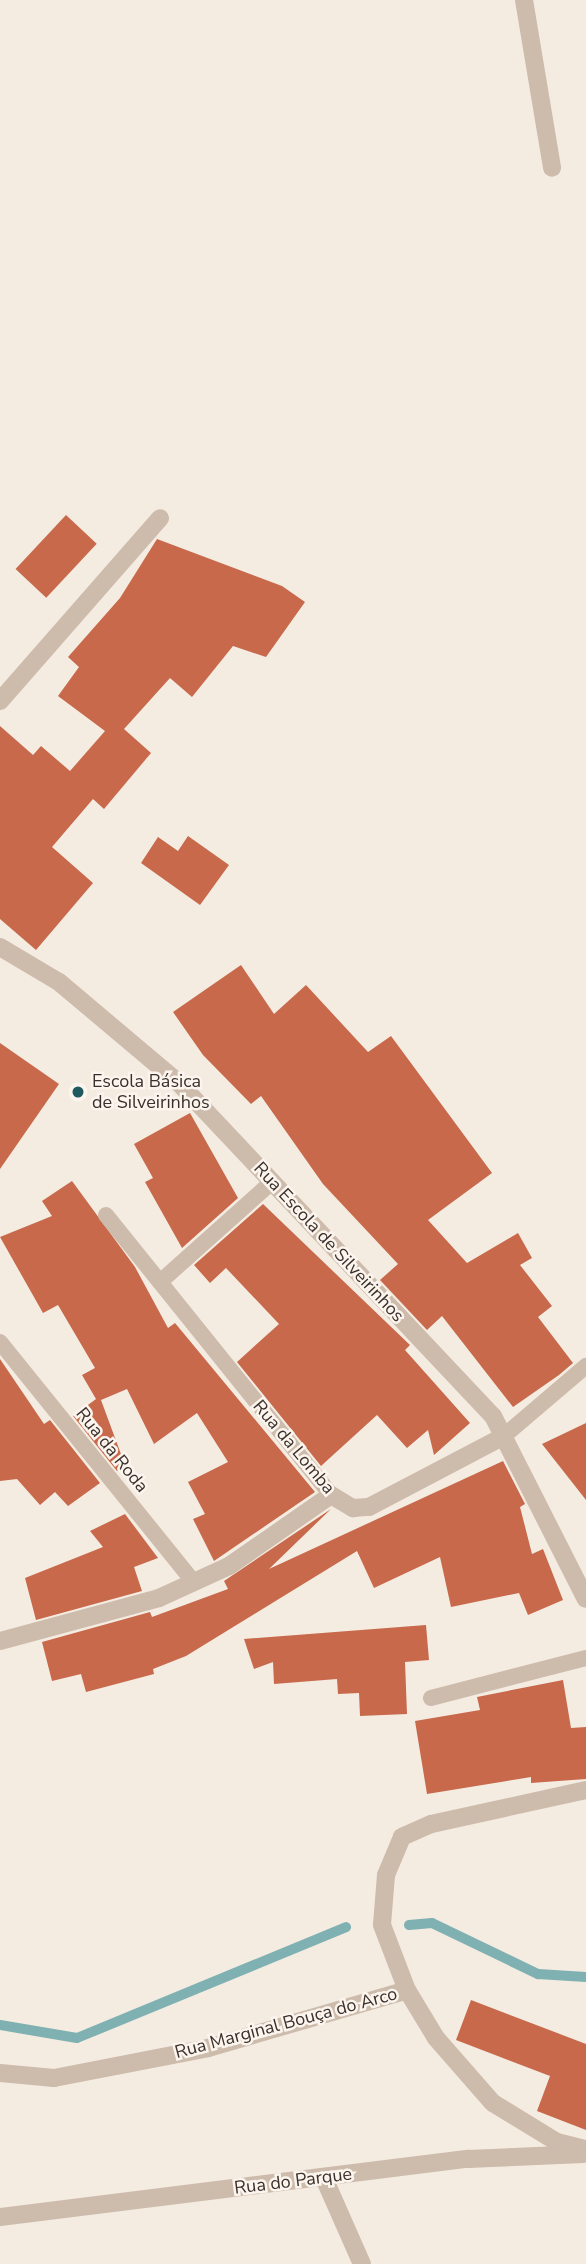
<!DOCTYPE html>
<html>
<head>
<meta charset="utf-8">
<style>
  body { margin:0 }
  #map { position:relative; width:586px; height:2264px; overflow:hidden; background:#f4ebe1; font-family:"Nunito Sans",sans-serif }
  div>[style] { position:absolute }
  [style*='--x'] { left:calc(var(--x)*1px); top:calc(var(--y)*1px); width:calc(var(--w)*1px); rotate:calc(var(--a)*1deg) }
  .stream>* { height:10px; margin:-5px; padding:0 5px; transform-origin:5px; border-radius:5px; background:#7fb0b2 }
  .building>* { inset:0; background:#c8694b; transform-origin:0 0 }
  .lane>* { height:16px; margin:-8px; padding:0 8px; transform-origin:8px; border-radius:8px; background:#cdbbac }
  .street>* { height:18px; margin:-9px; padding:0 9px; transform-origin:9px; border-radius:9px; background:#cdbbac }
  .dots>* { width:19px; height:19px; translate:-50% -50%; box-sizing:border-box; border:4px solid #fbf5ee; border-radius:50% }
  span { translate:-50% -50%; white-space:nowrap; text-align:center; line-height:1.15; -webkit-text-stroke:5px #fbf5ee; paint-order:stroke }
  .poi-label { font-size:18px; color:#3b302b }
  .left { translate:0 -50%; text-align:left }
  .street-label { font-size:18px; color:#3b302b }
</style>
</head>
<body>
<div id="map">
  <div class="stream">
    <i style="--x:409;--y:1925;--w:23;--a:-5"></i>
    <i style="--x:432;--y:1923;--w:118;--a:25.7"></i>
    <i style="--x:538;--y:1974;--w:48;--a:3.6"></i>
    <i style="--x:0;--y:2025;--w:78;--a:9.6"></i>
    <i style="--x:77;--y:2038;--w:291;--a:-22.4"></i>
  </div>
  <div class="building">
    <i style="left:66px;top:515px;width:42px;height:74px;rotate:43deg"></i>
    <i style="clip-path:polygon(157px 539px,282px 586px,305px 602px,266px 657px,233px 646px,192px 697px,170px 678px,124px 729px,151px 753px,104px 809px,93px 799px,52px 847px,93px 883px,36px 950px,0 919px,0 726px,33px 755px,41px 746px,70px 771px,105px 731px,58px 696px,79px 667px,68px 657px,120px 598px)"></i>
    <i style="clip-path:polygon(188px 836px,229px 865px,200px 905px,141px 863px,158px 837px,178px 851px)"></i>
    <i style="clip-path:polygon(241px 965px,274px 1014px,306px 985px,368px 1052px,391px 1036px,492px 1173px,428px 1220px,467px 1263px,518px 1233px,532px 1258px,520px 1265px,552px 1306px,538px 1317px,573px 1363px,559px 1375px,513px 1407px,442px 1316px,427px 1330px,380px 1280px,398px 1264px,323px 1184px,261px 1096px,251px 1104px,203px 1055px,173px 1012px)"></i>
    <i style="clip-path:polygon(0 1043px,59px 1084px,0 1169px)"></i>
    <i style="clip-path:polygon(190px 1113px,238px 1198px,182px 1248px,145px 1182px,153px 1178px,134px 1144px)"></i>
    <i style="clip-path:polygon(72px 1181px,135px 1267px,168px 1328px,175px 1323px,315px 1492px,214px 1561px,193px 1519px,205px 1514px,188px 1482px,228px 1462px,197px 1413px,154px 1444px,127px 1389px,101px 1400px,125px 1465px,117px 1471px,73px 1416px,96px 1399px,82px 1375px,95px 1368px,58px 1305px,43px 1313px,0 1237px,52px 1216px,42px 1201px)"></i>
    <i style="clip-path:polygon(263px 1204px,410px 1345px,405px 1350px,470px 1423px,434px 1455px,428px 1430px,407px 1448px,377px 1415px,321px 1466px,237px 1362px,279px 1324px,226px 1268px,210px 1283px,194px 1265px)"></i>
    <i style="clip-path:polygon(0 1359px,44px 1424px,50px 1420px,100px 1483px,68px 1506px,55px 1492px,40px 1505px,17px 1479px,0 1481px)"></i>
    <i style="clip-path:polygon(586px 1423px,586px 1500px,542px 1444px)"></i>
    <i style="clip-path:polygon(503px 1461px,525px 1504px,520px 1507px,532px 1554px,543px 1549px,563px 1600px,528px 1615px,519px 1593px,451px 1607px,440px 1557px,374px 1588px,357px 1551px,186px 1656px,153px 1669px,154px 1674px,86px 1692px,81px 1674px,52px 1681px,42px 1642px,150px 1612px,152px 1617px,228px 1589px,224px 1581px,331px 1509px,269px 1569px)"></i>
    <i style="clip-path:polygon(125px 1514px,158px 1558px,134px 1567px,142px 1591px,36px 1620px,25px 1578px,103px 1547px,90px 1531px)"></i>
    <i style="clip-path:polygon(426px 1625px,429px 1660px,405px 1662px,407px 1714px,360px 1716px,359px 1693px,338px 1694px,337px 1679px,274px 1684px,273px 1662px,254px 1669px,244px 1639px)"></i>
    <i style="clip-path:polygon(563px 1680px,571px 1728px,586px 1727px,586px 1779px,531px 1783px,531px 1777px,427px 1794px,415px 1721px,480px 1710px,477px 1697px)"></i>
    <i style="clip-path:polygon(471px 2000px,586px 2044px,586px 2130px,537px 2111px,550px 2076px,456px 2040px)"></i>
  </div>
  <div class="lane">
    <i style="--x:106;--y:1215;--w:359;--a:51.2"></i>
    <i style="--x:160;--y:1282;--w:150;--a:-41.8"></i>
    <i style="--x:0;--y:1342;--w:309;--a:51.1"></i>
    <i style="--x:504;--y:1436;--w:108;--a:-40.5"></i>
    <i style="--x:431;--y:1698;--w:160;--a:-14.5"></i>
  </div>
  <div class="street">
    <i style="--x:524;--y:0;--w:170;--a:80.5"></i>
    <i style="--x:0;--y:701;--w:243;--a:-48.8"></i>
    <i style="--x:0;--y:947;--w:69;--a:30.7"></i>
    <i style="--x:59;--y:982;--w:157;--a:40.1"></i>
    <i style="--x:179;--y:1083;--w:458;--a:46.7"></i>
    <i style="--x:493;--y:1416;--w:205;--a:63.1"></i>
    <i style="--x:0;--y:1641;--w:165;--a:-15.1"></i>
    <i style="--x:159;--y:1598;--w:77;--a:-24.6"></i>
    <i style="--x:229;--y:1566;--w:124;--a:-34.8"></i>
    <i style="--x:331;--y:1495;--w:26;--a:31"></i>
    <i style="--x:353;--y:1508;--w:16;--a:-4"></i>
    <i style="--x:369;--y:1507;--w:153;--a:-27.7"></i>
    <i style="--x:586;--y:1790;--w:159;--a:167.6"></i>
    <i style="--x:431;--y:1824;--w:32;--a:156"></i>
    <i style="--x:402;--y:1837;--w:41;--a:112.8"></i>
    <i style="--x:386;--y:1875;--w:50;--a:94.6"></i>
    <i style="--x:382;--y:1925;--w:70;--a:69"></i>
    <i style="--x:407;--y:1990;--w:56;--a:58.9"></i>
    <i style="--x:436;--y:2038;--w:86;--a:48.8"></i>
    <i style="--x:493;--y:2103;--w:75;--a:31.4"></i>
    <i style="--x:557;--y:2142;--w:30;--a:14"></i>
    <i style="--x:0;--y:2073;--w:54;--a:5.3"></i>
    <i style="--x:54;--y:2078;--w:157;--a:-11"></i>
    <i style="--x:208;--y:2048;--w:207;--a:-16.2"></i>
    <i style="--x:324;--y:2178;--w:94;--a:66.2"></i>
    <i style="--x:0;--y:2217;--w:472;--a:-7.1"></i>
    <i style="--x:468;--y:2159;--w:115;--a:-2.5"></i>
  </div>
  <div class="dots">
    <i style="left:78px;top:1092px;background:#1f5a5e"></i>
  </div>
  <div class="poi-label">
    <span class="left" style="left:92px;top:1092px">Escola Básica<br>de Silveirinhos</span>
  </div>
  <div class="street-label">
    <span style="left:329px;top:1242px;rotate:47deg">Rua Escola de Silveirinhos</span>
    <span style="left:294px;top:1447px;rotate:50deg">Rua da Lomba</span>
    <span style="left:112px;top:1450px;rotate:51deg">Rua da Roda</span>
    <span style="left:286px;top:2023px;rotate:-15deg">Rua Marginal Bouça do Arco</span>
    <span style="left:293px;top:2181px;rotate:-7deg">Rua do Parque</span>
  </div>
</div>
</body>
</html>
